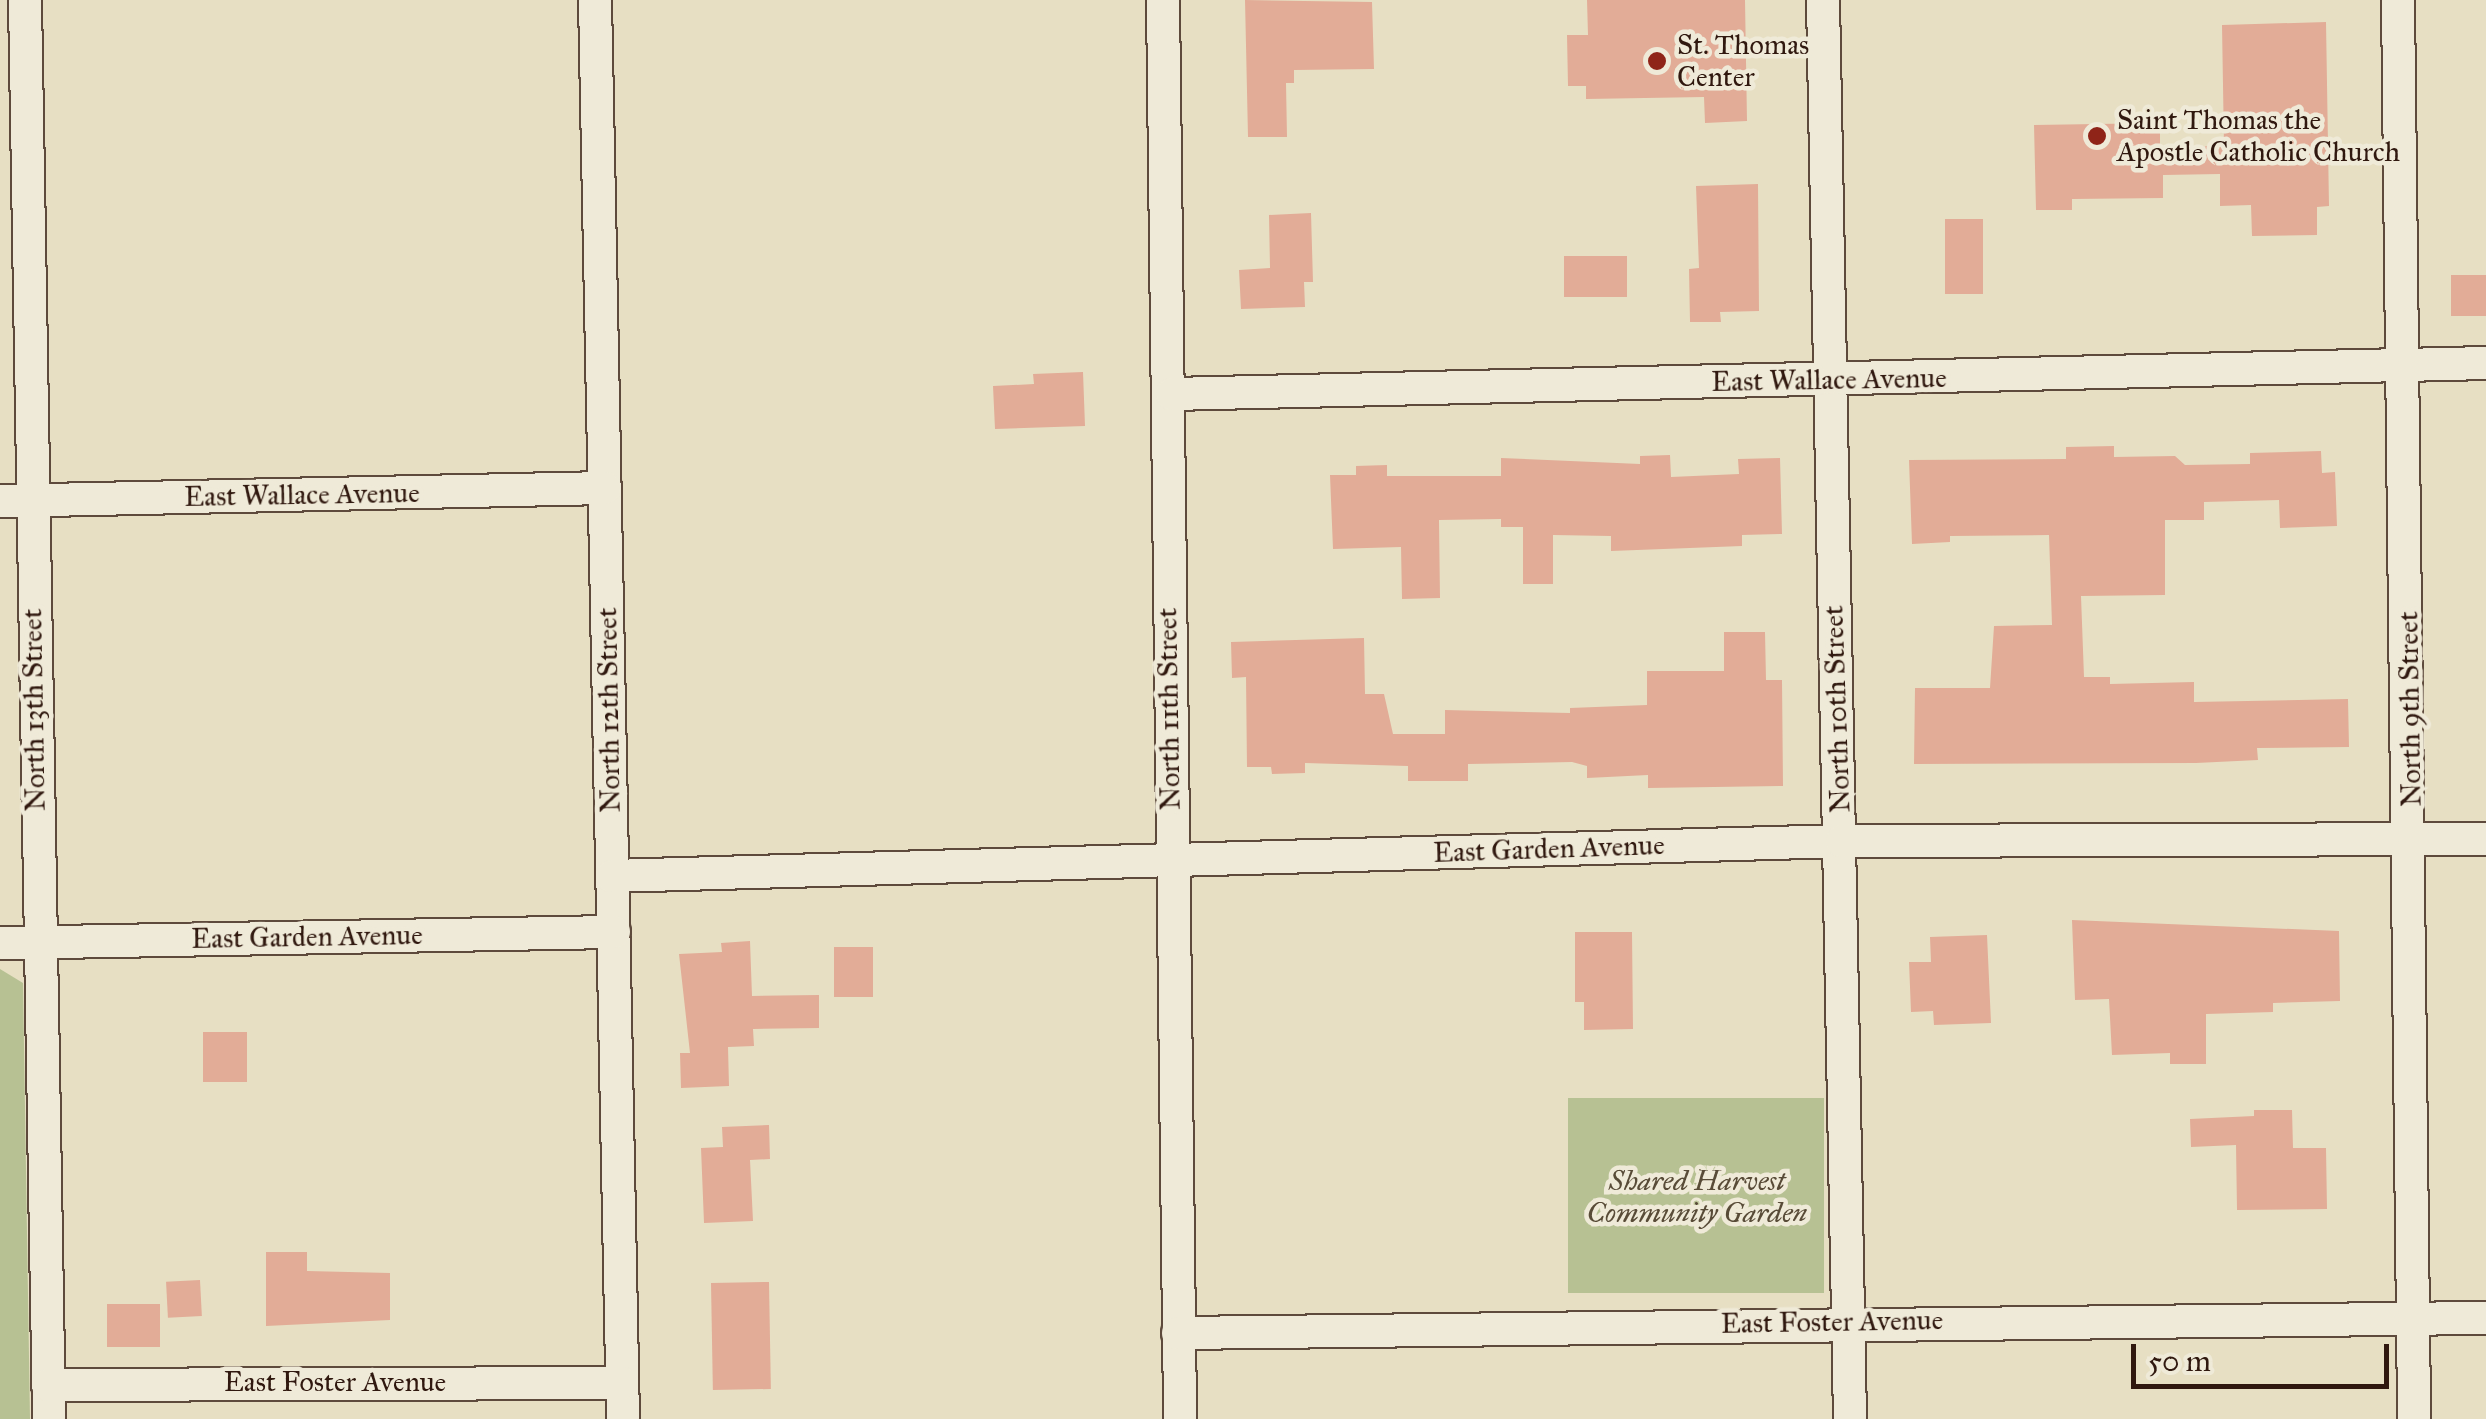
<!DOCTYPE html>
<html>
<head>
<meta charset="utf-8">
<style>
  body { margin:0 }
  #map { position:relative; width:2486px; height:1419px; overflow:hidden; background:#e7dfc3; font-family:"IM FELL Great Primer",serif }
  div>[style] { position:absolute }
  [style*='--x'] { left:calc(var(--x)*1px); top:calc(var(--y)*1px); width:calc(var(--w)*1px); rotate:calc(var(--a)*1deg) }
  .green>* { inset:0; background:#b7c193; transform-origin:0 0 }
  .building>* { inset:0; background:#e2ac97; transform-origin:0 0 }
  .roads { filter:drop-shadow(2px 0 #5e4a3c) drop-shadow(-2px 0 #5e4a3c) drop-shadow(0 2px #5e4a3c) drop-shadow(0 -2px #5e4a3c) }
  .minor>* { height:32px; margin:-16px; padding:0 16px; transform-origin:16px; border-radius:16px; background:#efead8 }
  .dots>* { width:28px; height:28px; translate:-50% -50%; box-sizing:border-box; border:5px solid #efead8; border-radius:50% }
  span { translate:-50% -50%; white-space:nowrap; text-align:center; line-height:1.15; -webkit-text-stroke:9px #efead8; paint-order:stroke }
  .poi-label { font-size:28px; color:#30180f }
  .left { translate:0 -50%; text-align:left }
  .street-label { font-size:28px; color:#30180f }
  .park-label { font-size:28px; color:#584b37; font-style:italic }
  .scale { position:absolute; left:2131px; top:1344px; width:258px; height:45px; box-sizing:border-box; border:5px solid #30180f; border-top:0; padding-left:12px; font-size:30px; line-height:35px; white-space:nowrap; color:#30180f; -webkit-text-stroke:8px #efead8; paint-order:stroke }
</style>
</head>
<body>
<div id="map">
  <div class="green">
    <i style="clip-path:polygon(0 969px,23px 983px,30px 1419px,0 1419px)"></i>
    <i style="left:1824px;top:1098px;width:195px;height:256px;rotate:90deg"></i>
  </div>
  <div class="building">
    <i style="clip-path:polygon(1245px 0,1372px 2px,1374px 69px,1294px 70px,1294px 83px,1286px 83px,1287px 137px,1248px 137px)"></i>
    <i style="clip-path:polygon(1587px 0,1745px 0,1747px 121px,1705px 123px,1704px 97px,1586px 99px,1586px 86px,1568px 86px,1567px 35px,1588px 35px)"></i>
    <i style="clip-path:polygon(2326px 22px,2329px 206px,2317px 207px,2317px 235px,2252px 236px,2251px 205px,2220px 206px,2220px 174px,2163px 175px,2163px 198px,2072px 199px,2072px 210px,2036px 210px,2034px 125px,2160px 123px,2160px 147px,2224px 146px,2222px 25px)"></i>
    <i style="clip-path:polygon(1758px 184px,1759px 311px,1720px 312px,1721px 322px,1690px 322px,1689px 269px,1699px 268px,1696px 186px)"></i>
    <i style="clip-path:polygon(1311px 213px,1313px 282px,1304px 282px,1305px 307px,1241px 309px,1239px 270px,1270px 268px,1269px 215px)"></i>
    <i style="left:1945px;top:219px;width:38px;height:75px"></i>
    <i style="left:1564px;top:256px;width:63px;height:41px"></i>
    <i style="left:2451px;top:275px;width:35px;height:41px"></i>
    <i style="clip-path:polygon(1083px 372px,1085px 426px,995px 429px,993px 386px,1034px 384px,1033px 374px)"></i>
    <i style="clip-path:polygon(2114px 446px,2114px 457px,2175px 456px,2185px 465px,2250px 464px,2250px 453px,2321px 451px,2322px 473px,2335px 472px,2337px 526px,2280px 528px,2279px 500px,2204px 502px,2204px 520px,2165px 520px,2165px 595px,2081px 596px,2084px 677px,2110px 677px,2110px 684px,2194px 682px,2194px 702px,2348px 699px,2349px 747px,2257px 748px,2258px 760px,2196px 763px,1914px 764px,1915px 688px,1990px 688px,1994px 626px,2052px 625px,2049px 535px,1950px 536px,1950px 542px,1912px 544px,1909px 460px,2066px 459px,2066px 447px)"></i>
    <i style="clip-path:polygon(1670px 455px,1671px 477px,1739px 474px,1738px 459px,1780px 458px,1782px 534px,1742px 535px,1742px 546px,1611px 551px,1611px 536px,1553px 535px,1553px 584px,1523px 584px,1523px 527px,1501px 527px,1501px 519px,1439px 520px,1440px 598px,1402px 599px,1401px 547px,1333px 549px,1330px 475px,1356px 475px,1356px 466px,1387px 465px,1387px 476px,1501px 476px,1501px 458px,1640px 464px,1640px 456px)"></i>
    <i style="clip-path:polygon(1724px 632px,1765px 632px,1766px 680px,1782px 680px,1783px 786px,1648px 788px,1648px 775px,1587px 778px,1587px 766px,1572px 762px,1468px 764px,1468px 781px,1408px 781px,1408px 766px,1305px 763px,1305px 773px,1272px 774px,1271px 767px,1247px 767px,1246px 677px,1232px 678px,1231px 642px,1364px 638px,1365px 694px,1384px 694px,1393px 734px,1445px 734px,1445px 710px,1570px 713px,1570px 708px,1647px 705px,1647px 671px,1724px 671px)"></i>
    <i style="clip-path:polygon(2072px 920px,2339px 931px,2340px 1001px,2273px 1003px,2273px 1012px,2206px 1014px,2206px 1064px,2170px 1064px,2170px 1053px,2112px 1055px,2109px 999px,2075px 1000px)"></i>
    <i style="clip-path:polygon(1575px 932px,1632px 932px,1633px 1029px,1584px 1030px,1584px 1002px,1575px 1002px)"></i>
    <i style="clip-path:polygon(1987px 935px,1991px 1023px,1934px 1025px,1933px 1011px,1911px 1012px,1909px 962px,1931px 962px,1930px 937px)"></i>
    <i style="clip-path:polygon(750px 941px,752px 996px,819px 995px,819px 1028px,753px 1029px,754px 1046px,728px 1047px,729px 1086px,681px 1088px,680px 1053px,690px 1053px,679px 954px,722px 952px,721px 943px)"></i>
    <i style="left:834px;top:947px;width:39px;height:50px"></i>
    <i style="left:203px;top:1032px;width:44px;height:50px"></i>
    <i style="clip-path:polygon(2254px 1110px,2292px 1110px,2293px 1148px,2326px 1148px,2327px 1209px,2237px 1210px,2236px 1145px,2191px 1147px,2190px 1119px,2254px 1116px)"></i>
    <i style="clip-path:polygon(769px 1125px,770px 1159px,750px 1160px,753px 1221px,704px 1223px,701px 1148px,723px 1147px,722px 1127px)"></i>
    <i style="clip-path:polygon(266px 1252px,307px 1252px,307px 1271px,390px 1273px,390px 1320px,266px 1326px)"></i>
    <i style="left:200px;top:1280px;width:36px;height:34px;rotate:87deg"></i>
    <i style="left:769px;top:1282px;width:107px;height:58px;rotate:89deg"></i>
    <i style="left:107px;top:1304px;width:53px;height:43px"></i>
  </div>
  <div class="roads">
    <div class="minor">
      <i style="--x:25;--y:0;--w:1419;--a:89.03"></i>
      <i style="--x:595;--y:0;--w:1419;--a:88.87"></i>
      <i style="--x:1163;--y:0;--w:1419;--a:89.31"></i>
      <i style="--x:1823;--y:0;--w:1419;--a:88.91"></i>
      <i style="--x:2398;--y:0;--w:1419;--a:89.35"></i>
      <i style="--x:1172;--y:394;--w:1314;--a:-1.35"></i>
      <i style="--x:0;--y:501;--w:605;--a:-1.23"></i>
      <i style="--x:612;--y:876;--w:1230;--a:-1.63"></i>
      <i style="--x:1842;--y:841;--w:644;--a:-0.18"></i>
      <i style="--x:0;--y:943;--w:614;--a:-1.03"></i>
      <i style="--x:1178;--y:1333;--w:1308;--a:-0.66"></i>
      <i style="--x:48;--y:1385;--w:574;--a:-0.2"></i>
    </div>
  </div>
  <div class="dots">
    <i style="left:1657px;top:61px;background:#8f2418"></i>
    <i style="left:2097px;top:136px;background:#8f2418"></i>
  </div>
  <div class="poi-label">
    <span class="left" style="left:1677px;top:61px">St. Thomas<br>Center</span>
    <span class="left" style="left:2117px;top:136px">Saint Thomas the<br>Apostle Catholic Church</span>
  </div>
  <div class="street-label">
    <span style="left:1829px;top:380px;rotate:-1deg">East Wallace Avenue</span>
    <span style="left:302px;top:495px;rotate:-1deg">East Wallace Avenue</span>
    <span style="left:1169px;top:709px;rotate:-91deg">North 11th Street</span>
    <span style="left:1837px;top:709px;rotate:-92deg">North 10th Street</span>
    <span style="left:2410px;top:709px;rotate:-91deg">North 9th Street</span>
    <span style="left:34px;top:710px;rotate:-91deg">North 13th Street</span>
    <span style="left:609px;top:710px;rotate:-91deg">North 12th Street</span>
    <span style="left:1549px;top:849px;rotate:-2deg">East Garden Avenue</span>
    <span style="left:307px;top:937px;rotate:-1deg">East Garden Avenue</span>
    <span style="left:1832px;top:1322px;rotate:-1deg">East Foster Avenue</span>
    <span style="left:335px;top:1382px">East Foster Avenue</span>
  </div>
  <div class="park-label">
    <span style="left:1697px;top:1197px">Shared Harvest<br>Community Garden</span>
  </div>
  <div class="scale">50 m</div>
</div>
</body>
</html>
